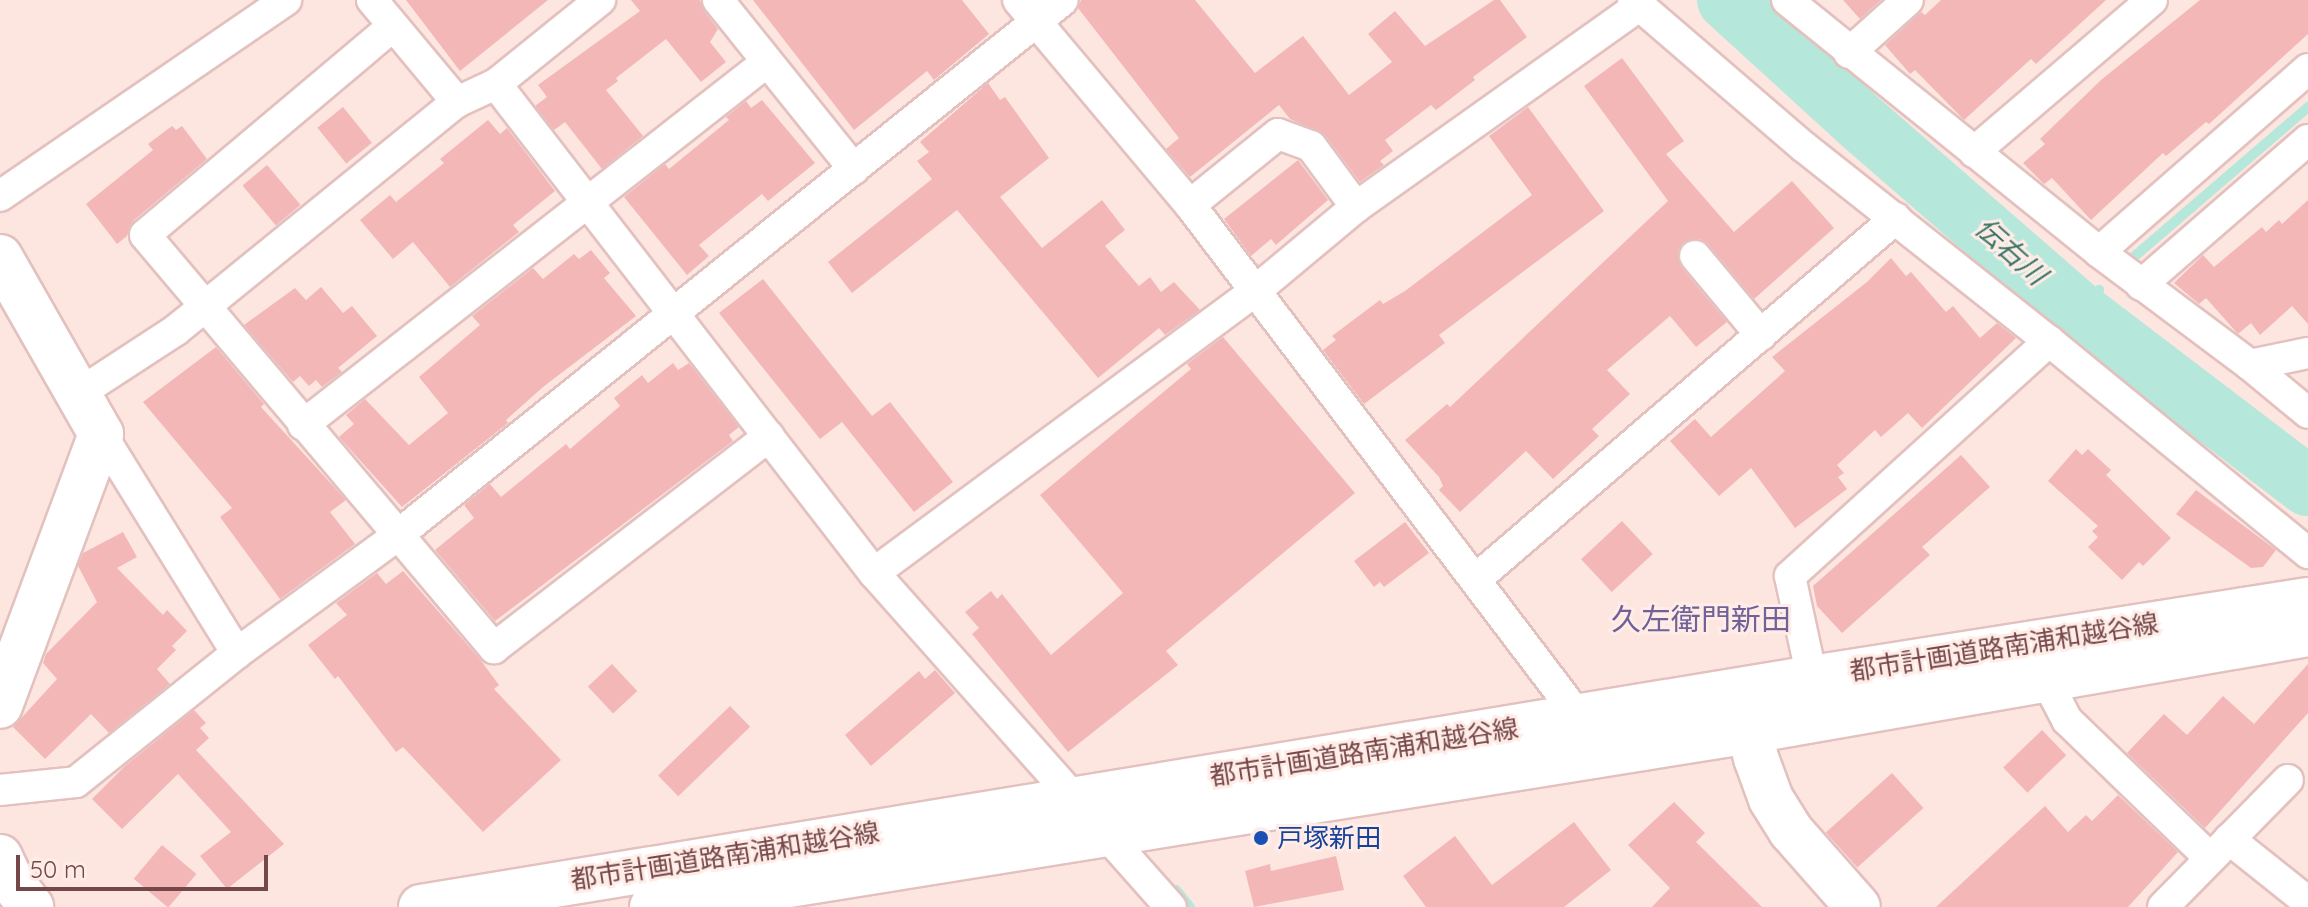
<!DOCTYPE html>
<html>
<head>
<meta charset="utf-8">
<style>
  body { margin:0 }
  #map { position:relative; width:2308px; height:907px; overflow:hidden; background:#fde6e0; font-family:Quicksand,"Noto Sans JP",sans-serif }
  div>[style] { position:absolute }
  [style*='--x'] { left:calc(var(--x)*1px); top:calc(var(--y)*1px); width:calc(var(--w)*1px); rotate:calc(var(--a)*1deg) }
  .stream>* { height:10px; margin:-5px; padding:0 5px; transform-origin:5px; border-radius:5px; background:#b5e7da }
  .river>* { height:60px; margin:-30px; padding:0 30px; transform-origin:30px; border-radius:30px; background:#b5e7da }
  .building>* { inset:0; background:#f3b7b8; transform-origin:0 0 }
  .roads { filter:drop-shadow(2px 0 #e3c1bf) drop-shadow(-2px 0 #e3c1bf) drop-shadow(0 2px #e3c1bf) drop-shadow(0 -2px #e3c1bf) }
  .street>* { height:30px; margin:-15px; padding:0 15px; transform-origin:15px; border-radius:15px; background:#fff }
  .secondary>* { height:44px; margin:-22px; padding:0 22px; transform-origin:22px; border-radius:22px; background:#fff }
  .dots>* { width:22px; height:22px; translate:-50% -50%; box-sizing:border-box; border:4px solid #ffece7; border-radius:50% }
  span { translate:-50% -50%; white-space:nowrap; text-align:center; line-height:1.15; -webkit-text-stroke:6px #ffece7; paint-order:stroke }
  .street-label { font-size:26px; color:#754749 }
  .transit-label { font-size:26px; color:#164399 }
  .left { translate:0 -50%; text-align:left }
  .water-label { font-size:28px; color:#387466; font-style:italic }
  .quarter-label { font-size:30px; color:#706298 }
  .scale { position:absolute; left:16px; top:855px; width:252px; height:36px; box-sizing:border-box; border:4px solid #754749; border-top:0; padding-left:10px; font-size:24px; line-height:28px; white-space:nowrap; color:#754749; -webkit-text-stroke:6px #ffece7; paint-order:stroke }
</style>
</head>
<body>
<div id="map">
  <div class="stream">
    <i style="--x:2128;--y:262;--w:238;--a:-40.7"></i>
    <i style="--x:2078;--y:311;--w:30;--a:-45"></i>
    <i style="--x:1176;--y:890;--w:22;--a:51"></i>
  </div>
  <div class="river">
    <i style="--x:1727;--y:0;--w:185;--a:42.4"></i>
    <i style="--x:1864;--y:125;--w:284;--a:41"></i>
    <i style="--x:2078;--y:311;--w:289;--a:37.3"></i>
  </div>
  <div class="building">
    <i style="clip-path:polygon(406px 0,548px 0,460px 71px)"></i>
    <i style="clip-path:polygon(631px 0,700px 0,704px 11px,718px 29px,710px 42px,726px 62px,701px 82px,666px 39px,616px 78px,618px 81px,606px 90px,643px 136px,602px 169px,565px 122px,554px 130px,535px 106px,547px 97px,538px 85px,640px 11px)"></i>
    <i style="clip-path:polygon(753px 0,962px 0,989px 34px,934px 80px,927px 71px,854px 130px)"></i>
    <i style="clip-path:polygon(1081px 0,1195px 0,1255px 73px,1303px 36px,1349px 95px,1392px 62px,1368px 34px,1395px 11px,1425px 46px,1494px 0,1500px 0,1527px 37px,1473px 77px,1475px 80px,1436px 110px,1431px 105px,1385px 140px,1393px 151px,1380px 161px,1384px 165px,1360px 182px,1325px 135px,1290px 119px,1279px 105px,1190px 177px,1166px 149px,1179px 138px,1078px 8px)"></i>
    <i style="clip-path:polygon(1843px 0,1881px 0,1860px 19px)"></i>
    <i style="clip-path:polygon(1941px 0,2106px 0,2036px 64px,2031px 59px,1964px 120px,1915px 70px,1910px 74px,1885px 45px,1921px 12px,1925px 15px)"></i>
    <i style="clip-path:polygon(2200px 0,2308px 0,2308px 34px,2209px 124px,2206px 122px,2166px 156px,2163px 153px,2091px 220px,2052px 178px,2044px 184px,2023px 163px,2045px 144px,2040px 139px,2101px 80px)"></i>
    <i style="clip-path:polygon(1622px 58px,1684px 141px,1666px 154px,1734px 232px,1792px 181px,1834px 228px,1754px 299px,1708px 244px,1700px 239px,1684px 242px,1678px 251px,1681px 267px,1727px 322px,1696px 347px,1670px 316px,1607px 370px,1630px 394px,1592px 429px,1599px 436px,1553px 479px,1526px 451px,1460px 512px,1439px 490px,1443px 486px,1439px 477px,1405px 440px,1447px 404px,1450px 407px,1668px 201px,1584px 86px)"></i>
    <i style="clip-path:polygon(988px 83px,1000px 100px,1005px 97px,1049px 158px,1000px 197px,1042px 248px,1102px 200px,1125px 230px,1105px 246px,1139px 286px,1150px 277px,1161px 292px,1174px 282px,1200px 310px,1165px 335px,1159px 328px,1098px 378px,957px 210px,852px 293px,828px 262px,932px 179px,917px 161px,929px 152px,920px 142px)"></i>
    <i style="clip-path:polygon(762px 100px,815px 163px,768px 201px,762px 194px,699px 245px,709px 256px,687px 275px,624px 197px,665px 164px,669px 169px,729px 120px,726px 117px,746px 101px,751px 108px)"></i>
    <i style="left:343px;top:107px;width:46px;height:33px;rotate:51deg"></i>
    <i style="clip-path:polygon(1528px 107px,1604px 211px,1439px 335px,1445px 343px,1364px 404px,1323px 350px,1336px 340px,1332px 336px,1380px 300px,1383px 304px,1405px 291px,1532px 195px,1489px 136px)"></i>
    <i style="clip-path:polygon(488px 120px,500px 134px,507px 128px,555px 191px,513px 225px,519px 232px,450px 287px,413px 242px,393px 259px,360px 220px,390px 195px,396px 202px,444px 163px,440px 159px)"></i>
    <i style="clip-path:polygon(172px 126px,176px 130px,182px 126px,207px 159px,133px 221px,127px 236px,117px 244px,86px 204px,153px 150px,148px 144px)"></i>
    <i style="clip-path:polygon(1298px 160px,1328px 200px,1276px 245px,1271px 239px,1251px 256px,1224px 219px)"></i>
    <i style="left:267px;top:165px;width:52px;height:32px;rotate:50deg"></i>
    <i style="clip-path:polygon(2308px 200px,2308px 324px,2292px 306px,2260px 335px,2251px 323px,2238px 334px,2206px 298px,2199px 304px,2174px 283px,2203px 255px,2214px 267px,2262px 227px,2266px 232px,2279px 220px,2282px 224px)"></i>
    <i style="clip-path:polygon(591px 250px,610px 273px,604px 278px,636px 316px,543px 387px,506px 420px,508px 423px,402px 507px,339px 437px,354px 424px,346px 415px,365px 399px,409px 445px,448px 413px,419px 377px,480px 325px,472px 316px,533px 268px,543px 279px,574px 254px,579px 259px)"></i>
    <i style="clip-path:polygon(1891px 258px,1906px 276px,1911px 272px,1946px 312px,1953px 306px,1980px 338px,1997px 323px,2016px 338px,1922px 428px,1908px 413px,1881px 437px,1875px 430px,1837px 465px,1844px 473px,1838px 477px,1847px 489px,1795px 528px,1751px 468px,1719px 496px,1670px 441px,1695px 419px,1711px 437px,1785px 371px,1772px 357px,1867px 282px)"></i>
    <i style="clip-path:polygon(763px 279px,872px 416px,890px 402px,953px 482px,914px 512px,842px 422px,820px 439px,719px 313px)"></i>
    <i style="clip-path:polygon(321px 287px,343px 313px,352px 306px,377px 336px,338px 368px,342px 372px,322px 387px,316px 380px,309px 386px,300px 376px,293px 382px,244px 325px,295px 288px,306px 300px)"></i>
    <i style="clip-path:polygon(1223px 337px,1355px 493px,1166px 651px,1178px 665px,1068px 752px,972px 634px,979px 628px,965px 612px,991px 591px,997px 599px,1002px 594px,1051px 655px,1123px 593px,1040px 495px,1191px 369px,1187px 364px)"></i>
    <i style="clip-path:polygon(216px 347px,264px 404px,261px 407px,346px 500px,330px 512px,355px 544px,280px 599px,220px 517px,232px 508px,143px 402px)"></i>
    <i style="clip-path:polygon(673px 363px,678px 370px,689px 363px,739px 427px,729px 435px,733px 441px,495px 621px,435px 550px,474px 518px,464px 505px,490px 484px,501px 497px,566px 444px,570px 449px,620px 406px,614px 398px,642px 375px,648px 383px)"></i>
    <i style="clip-path:polygon(2076px 449px,2082px 455px,2088px 449px,2111px 470px,2106px 475px,2171px 538px,2143px 566px,2139px 562px,2122px 580px,2088px 547px,2098px 537px,2092px 531px,2098px 526px,2048px 481px)"></i>
    <i style="clip-path:polygon(1961px 455px,1990px 487px,1922px 547px,1930px 555px,1842px 633px,1817px 606px,1813px 586px)"></i>
    <i style="clip-path:polygon(2196px 490px,2276px 550px,2263px 567px,2251px 568px,2176px 514px)"></i>
    <i style="left:1622px;top:521px;width:45px;height:56px;rotate:47deg"></i>
    <i style="clip-path:polygon(1405px 522px,1429px 553px,1384px 587px,1380px 582px,1374px 587px,1354px 561px)"></i>
    <i style="clip-path:polygon(123px 532px,137px 557px,117px 568px,163px 615px,167px 610px,187px 631px,172px 646px,176px 650px,157px 669px,170px 684px,109px 733px,91px 714px,45px 759px,13px 727px,57px 679px,43px 663px,46px 654px,97px 602px,78px 566px,83px 553px)"></i>
    <i style="clip-path:polygon(403px 571px,479px 658px,499px 685px,494px 689px,561px 760px,483px 832px,403px 747px,396px 752px,338px 676px,335px 679px,308px 645px,347px 615px,336px 603px,377px 573px,386px 584px)"></i>
    <i style="left:612px;top:664px;width:37px;height:33px;rotate:47deg"></i>
    <i style="clip-path:polygon(2308px 664px,2308px 713px,2205px 828px,2127px 753px,2164px 714px,2187px 735px,2223px 696px,2254px 724px)"></i>
    <i style="clip-path:polygon(935px 670px,955px 693px,871px 766px,845px 735px,919px 671px,925px 679px)"></i>
    <i style="left:730px;top:706px;width:29px;height:100px;rotate:46deg"></i>
    <i style="clip-path:polygon(194px 710px,206px 723px,200px 728px,209px 738px,196px 750px,284px 844px,227px 889px,200px 856px,231px 832px,178px 774px,122px 829px,92px 799px,125px 766px)"></i>
    <i style="left:2042px;top:730px;width:35px;height:54px;rotate:46deg"></i>
    <i style="left:1892px;top:773px;width:47px;height:89px;rotate:48deg"></i>
    <i style="clip-path:polygon(2118px 795px,2178px 852px,2128px 907px,1936px 907px,2045px 806px,2068px 832px,2086px 815px,2092px 821px)"></i>
    <i style="clip-path:polygon(1674px 802px,1705px 833px,1696px 842px,1762px 907px,1652px 907px,1670px 888px,1628px 845px)"></i>
    <i style="clip-path:polygon(1574px 822px,1611px 870px,1564px 907px,1426px 907px,1403px 876px,1455px 836px,1492px 885px)"></i>
    <i style="left:162px;top:845px;width:45px;height:44px;rotate:40deg"></i>
    <i style="clip-path:polygon(1336px 856px,1344px 890px,1254px 907px,1245px 871px,1270px 864px,1271px 871px)"></i>
  </div>
  <div class="roads">
    <div class="street">
      <i style="--x:372;--y:0;--w:133;--a:50.2"></i>
      <i style="--x:457;--y:102;--w:43;--a:-24.8"></i>
      <i style="--x:496;--y:84;--w:618;--a:52.3"></i>
      <i style="--x:874;--y:573;--w:447;--a:48.4"></i>
      <i style="--x:718;--y:0;--w:217;--a:51.2"></i>
      <i style="--x:1018;--y:0;--w:268;--a:50"></i>
      <i style="--x:1190;--y:205;--w:643;--a:52.77"></i>
      <i style="--x:1633;--y:0;--w:225;--a:40.7"></i>
      <i style="--x:1804;--y:147;--w:313;--a:38.4"></i>
      <i style="--x:2049;--y:341;--w:335;--a:39.3"></i>
      <i style="--x:1787;--y:0;--w:401;--a:38.9"></i>
      <i style="--x:2099;--y:252;--w:189;--a:36.8"></i>
      <i style="--x:2250;--y:365;--w:75;--a:39.6"></i>
      <i style="--x:393;--y:26;--w:324;--a:139.9"></i>
      <i style="--x:145;--y:235;--w:541;--a:49.8"></i>
      <i style="--x:494;--y:648;--w:347;--a:-37.6"></i>
      <i style="--x:1849;--y:53;--w:79;--a:-41.9"></i>
      <i style="--x:496;--y:84;--w:134;--a:-38.9"></i>
      <i style="--x:1974;--y:152;--w:234;--a:-40.5"></i>
      <i style="--x:0;--y:196;--w:347;--a:-34.4"></i>
      <i style="--x:1190;--y:205;--w:113;--a:-38.9"></i>
      <i style="--x:1278;--y:134;--w:35;--a:20"></i>
      <i style="--x:1311;--y:146;--w:76;--a:53.6"></i>
      <i style="--x:2099;--y:252;--w:278;--a:-41.2"></i>
      <i style="--x:1695;--y:256;--w:103;--a:50.1"></i>
      <i style="--x:2141;--y:285;--w:221;--a:-41"></i>
      <i style="--x:2250;--y:365;--w:59;--a:-11.7"></i>
      <i style="--x:78;--y:394;--w:117;--a:-33.1"></i>
      <i style="--x:176;--y:330;--w:362;--a:-39.1"></i>
      <i style="--x:303;--y:425;--w:589;--a:-38.04"></i>
      <i style="--x:101;--y:434;--w:258;--a:58.2"></i>
      <i style="--x:874;--y:573;--w:473;--a:-36.5"></i>
      <i style="--x:1254;--y:292;--w:133;--a:-39.8"></i>
      <i style="--x:1356;--y:207;--w:347;--a:-35.4"></i>
      <i style="--x:1475;--y:580;--w:555;--a:-40.69"></i>
      <i style="--x:2039;--y:666;--w:61;--a:62.6"></i>
      <i style="--x:2067;--y:720;--w:197;--a:44"></i>
      <i style="--x:1812;--y:678;--w:104;--a:-102.2"></i>
      <i style="--x:1790;--y:576;--w:350;--a:-42.2"></i>
      <i style="--x:0;--y:790;--w:76;--a:-6"></i>
      <i style="--x:76;--y:782;--w:206;--a:-38.7"></i>
      <i style="--x:237;--y:653;--w:200;--a:-36.2"></i>
      <i style="--x:398;--y:535;--w:853;--a:-38.82"></i>
      <i style="--x:2229;--y:839;--w:101;--a:38.6"></i>
      <i style="--x:2163;--y:907;--w:178;--a:-45.5"></i>
    </div>
    <div class="secondary">
      <i style="--x:0;--y:257;--w:204;--a:60.3"></i>
      <i style="--x:101;--y:434;--w:290;--a:110.4"></i>
      <i style="--x:1743;--y:704;--w:56;--a:76.5"></i>
      <i style="--x:1756;--y:758;--w:44;--a:69.9"></i>
      <i style="--x:1771;--y:799;--w:38;--a:58"></i>
      <i style="--x:1791;--y:831;--w:101;--a:48.6"></i>
      <i style="--x:0;--y:857;--w:26;--a:65"></i>
      <i style="--x:11;--y:881;--w:33;--a:52"></i>
      <i style="--x:421;--y:907;--w:1410;--a:-9.35"></i>
      <i style="--x:1812;--y:678;--w:502;--a:-8.94"></i>
      <i style="--x:652;--y:907;--w:1112;--a:-9.11"></i>
      <i style="--x:1750;--y:731;--w:566;--a:-9.86"></i>
    </div>
  </div>
  <div class="dots">
    <i style="left:1261px;top:838px;background:#1a4fb4"></i>
  </div>
  <div class="street-label">
    <span style="left:2004px;top:647px;rotate:-9deg">都市計画道路南浦和越谷線</span>
    <span style="left:1364px;top:752px;rotate:-9deg">都市計画道路南浦和越谷線</span>
    <span style="left:725px;top:856px;rotate:-9deg">都市計画道路南浦和越谷線</span>
  </div>
  <div class="transit-label">
    <span class="left" style="left:1277px;top:838px">戸塚新田</span>
  </div>
  <div class="water-label">
    <span style="left:2011px;top:251px;rotate:42deg">伝右川</span>
  </div>
  <div class="quarter-label">
    <span style="left:1701px;top:619px">久左衛門新田</span>
  </div>
  <div class="scale">50 m</div>
</div>
</body>
</html>
